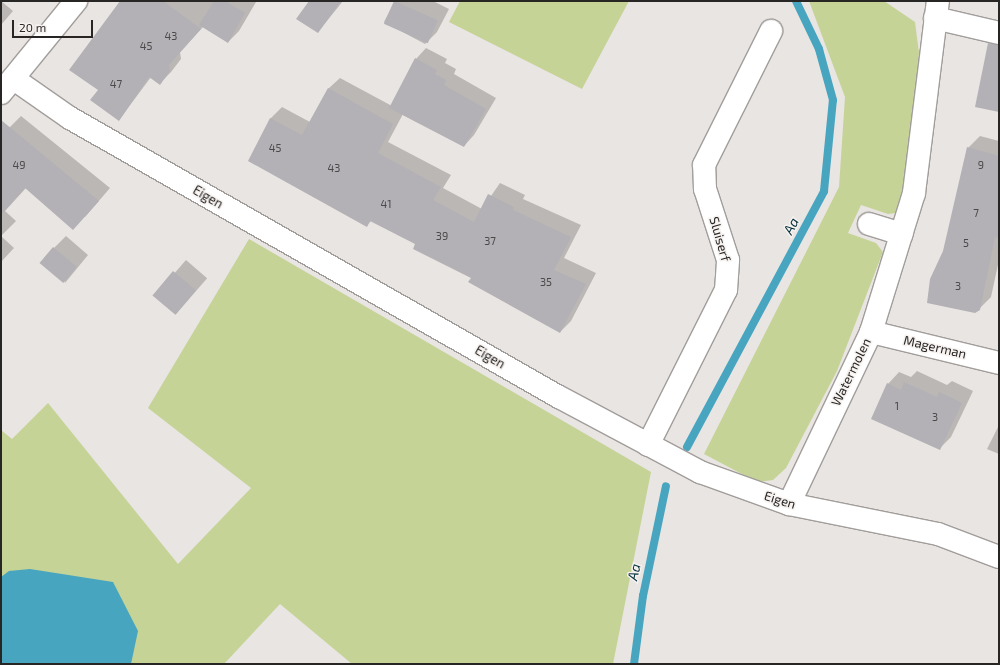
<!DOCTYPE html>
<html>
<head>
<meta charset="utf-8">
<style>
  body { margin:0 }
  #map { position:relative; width:1000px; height:665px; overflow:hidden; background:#e9e5e2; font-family:"Exo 2",sans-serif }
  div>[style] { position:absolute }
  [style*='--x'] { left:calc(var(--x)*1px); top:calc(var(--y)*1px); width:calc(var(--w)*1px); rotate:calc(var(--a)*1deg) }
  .green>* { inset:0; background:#c5d397 }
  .water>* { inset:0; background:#48a5c0 }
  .shadow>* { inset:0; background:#0003; transform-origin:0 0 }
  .stream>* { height:8px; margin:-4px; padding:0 4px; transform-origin:4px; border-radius:4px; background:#48a5c0 }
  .building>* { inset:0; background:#b3b1b5; transform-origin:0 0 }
  .roads { filter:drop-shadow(1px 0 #a19d9b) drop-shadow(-1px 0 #a19d9b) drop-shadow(0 1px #a19d9b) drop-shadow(0 -1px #a19d9b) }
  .minor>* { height:22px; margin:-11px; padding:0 11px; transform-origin:11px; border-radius:11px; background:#fff }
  span { translate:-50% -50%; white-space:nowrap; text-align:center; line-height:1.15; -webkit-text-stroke:3px #f6f2f0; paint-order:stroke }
  .number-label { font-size:11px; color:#4a4949 }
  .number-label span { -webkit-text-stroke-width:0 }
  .street-label { font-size:13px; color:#272625 }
  .water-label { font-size:14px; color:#03303c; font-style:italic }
  .frame { position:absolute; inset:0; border:2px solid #272625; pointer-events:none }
  .scale { position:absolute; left:12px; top:20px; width:81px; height:18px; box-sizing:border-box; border:2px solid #272625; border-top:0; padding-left:5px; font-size:12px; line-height:14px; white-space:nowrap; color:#272625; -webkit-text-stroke:3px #f6f2f0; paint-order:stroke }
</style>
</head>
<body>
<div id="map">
  <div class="green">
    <i style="clip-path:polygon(460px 1px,629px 1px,582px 89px,449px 22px)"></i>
    <i style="clip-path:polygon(809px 1px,884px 1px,915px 22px,919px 53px,911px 156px,896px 213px,888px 214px,861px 205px,848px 233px,876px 243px,883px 252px,837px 371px,786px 468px,773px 480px,757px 482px,704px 454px,839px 187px,845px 97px)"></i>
    <i style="clip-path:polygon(249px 239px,651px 472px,613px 664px,352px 664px,280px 604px,224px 664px,1px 664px,1px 430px,12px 439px,48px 403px,178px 564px,251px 488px,148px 408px)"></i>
  </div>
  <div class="water">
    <i style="clip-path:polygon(30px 569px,113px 582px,138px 631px,131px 664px,1px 664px,1px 577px,9px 571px)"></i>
  </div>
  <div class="shadow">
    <i style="clip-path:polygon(1px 1px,13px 11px,1px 25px)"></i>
    <i style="clip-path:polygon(122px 1px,254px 1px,256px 2px,239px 31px,228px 42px,203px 27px,180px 52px,181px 59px,171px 72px,160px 83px,151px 77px,119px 120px,99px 90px)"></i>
    <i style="clip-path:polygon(309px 1px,343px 1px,318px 32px)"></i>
    <i style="clip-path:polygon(395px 1px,433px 1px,449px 9px,437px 32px,425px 44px,384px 22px)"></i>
    <i style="clip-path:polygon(426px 48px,447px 59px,445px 63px,456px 69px,454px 74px,496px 98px,474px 135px,464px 146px,403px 114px,388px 142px,451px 175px,443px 188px,482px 209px,500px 183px,525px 195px,523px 199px,581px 225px,564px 258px,596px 273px,571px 321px,560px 332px,417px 243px,372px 220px,366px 226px,249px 161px,271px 118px,282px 107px,310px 122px,328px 89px,340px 78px,392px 106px,416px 59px)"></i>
    <i style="clip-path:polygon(21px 116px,110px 188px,85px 217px,26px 188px,5px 211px,16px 221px,1px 236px,14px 248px,1px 262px,1px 136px)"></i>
    <i style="clip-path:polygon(980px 136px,999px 141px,999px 260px,991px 297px,979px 309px,944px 251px,968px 148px)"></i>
    <i style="clip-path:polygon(66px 236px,88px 255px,65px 283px,54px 248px)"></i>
    <i style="left:186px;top:260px;width:28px;height:48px;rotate:41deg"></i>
    <i style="clip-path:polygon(917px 371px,947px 385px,952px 381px,973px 391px,951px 437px,939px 449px,888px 384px,899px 372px,911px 377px)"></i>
    <i style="clip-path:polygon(999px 425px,999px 454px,987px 449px)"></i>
  </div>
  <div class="stream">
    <i style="--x:687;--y:447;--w:290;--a:-61.8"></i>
    <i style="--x:824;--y:191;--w:91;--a:-84.4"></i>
    <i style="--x:833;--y:100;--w:53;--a:-105.4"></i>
    <i style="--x:819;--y:49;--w:53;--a:-115.6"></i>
    <i style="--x:634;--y:664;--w:69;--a:-82.5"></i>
    <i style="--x:643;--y:596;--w:112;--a:-78.2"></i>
  </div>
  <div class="building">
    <i style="clip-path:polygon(120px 1px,163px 1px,201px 29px,169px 65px,170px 71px,160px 85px,149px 77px,119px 121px,90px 100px,98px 90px,69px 70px)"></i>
    <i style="clip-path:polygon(214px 1px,225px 1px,245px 13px,228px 43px,199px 25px)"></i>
    <i style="clip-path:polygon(309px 1px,341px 1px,318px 33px,296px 19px)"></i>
    <i style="left:394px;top:1px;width:48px;height:25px;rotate:24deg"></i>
    <i style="clip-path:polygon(988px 43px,999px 45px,999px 112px,975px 107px)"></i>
    <i style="clip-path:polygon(415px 58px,437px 70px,435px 74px,446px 80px,444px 85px,486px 109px,464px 147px,389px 108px)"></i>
    <i style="clip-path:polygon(328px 88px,393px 124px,378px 153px,441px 187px,433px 200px,474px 222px,488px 194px,514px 207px,513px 210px,571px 237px,554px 270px,586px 284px,560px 333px,468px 282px,471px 278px,413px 249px,415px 244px,370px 221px,367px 227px,248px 161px,270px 118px,302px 135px)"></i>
    <i style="clip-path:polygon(1px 120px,99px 201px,73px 230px,25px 188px,1px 215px)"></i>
    <i style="clip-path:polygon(967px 147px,999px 156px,999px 238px,995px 237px,980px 310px,975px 313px,927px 303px,930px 279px,943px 251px)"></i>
    <i style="left:53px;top:247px;width:31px;height:21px;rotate:40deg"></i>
    <i style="left:173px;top:271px;width:30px;height:32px;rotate:40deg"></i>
    <i style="clip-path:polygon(904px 382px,937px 397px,939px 392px,962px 403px,940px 450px,871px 419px,887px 383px,901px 390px)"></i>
  </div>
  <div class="roads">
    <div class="minor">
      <i style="--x:935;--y:18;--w:66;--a:13.2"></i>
      <i style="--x:14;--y:79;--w:68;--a:34.9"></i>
      <i style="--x:70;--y:118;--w:563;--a:29.71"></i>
      <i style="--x:559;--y:397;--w:160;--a:28"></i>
      <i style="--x:700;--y:472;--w:95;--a:19.8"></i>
      <i style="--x:789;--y:504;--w:152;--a:11.4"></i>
      <i style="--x:938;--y:534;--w:65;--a:20.7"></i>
      <i style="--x:1;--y:93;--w:119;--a:-50.8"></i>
      <i style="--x:869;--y:224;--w:34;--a:17"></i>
      <i style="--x:871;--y:332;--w:132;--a:13.6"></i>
      <i style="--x:648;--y:445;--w:174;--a:-63.3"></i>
      <i style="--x:726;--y:290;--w:30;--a:-86"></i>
      <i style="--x:728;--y:260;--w:75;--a:-107.9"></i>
      <i style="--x:705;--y:189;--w:24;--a:-92"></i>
      <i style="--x:704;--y:165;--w:150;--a:-63.4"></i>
      <i style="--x:789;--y:504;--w:191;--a:-64.5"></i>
      <i style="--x:871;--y:332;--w:145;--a:-72.8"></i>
      <i style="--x:914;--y:193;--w:193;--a:-82.9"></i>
    </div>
  </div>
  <div class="number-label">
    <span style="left:171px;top:36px">43</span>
    <span style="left:146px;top:46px">45</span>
    <span style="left:116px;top:84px">47</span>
    <span style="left:275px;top:148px">45</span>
    <span style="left:19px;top:165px">49</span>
    <span style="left:981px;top:165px">9</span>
    <span style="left:334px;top:168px">43</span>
    <span style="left:386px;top:204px">41</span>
    <span style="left:976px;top:213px">7</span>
    <span style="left:442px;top:236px">39</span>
    <span style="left:490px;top:241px">37</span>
    <span style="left:966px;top:243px">5</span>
    <span style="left:546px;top:282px">35</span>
    <span style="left:958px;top:286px">3</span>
    <span style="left:897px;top:406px">1</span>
    <span style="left:935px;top:417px">3</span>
  </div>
  <div class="street-label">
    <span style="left:208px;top:197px;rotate:30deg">Eigen</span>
    <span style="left:720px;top:239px;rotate:74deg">Sluiserf</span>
    <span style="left:935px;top:347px;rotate:13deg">Magerman</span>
    <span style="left:490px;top:357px;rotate:30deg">Eigen</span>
    <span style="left:851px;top:372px;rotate:-64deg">Watermolen</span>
    <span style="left:780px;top:500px;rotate:17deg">Eigen</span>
  </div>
  <div class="water-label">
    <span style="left:791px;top:226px;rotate:-62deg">Aa</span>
    <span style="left:634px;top:572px;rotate:-78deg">Aa</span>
  </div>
  <div class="frame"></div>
  <div class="scale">20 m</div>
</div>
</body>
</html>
